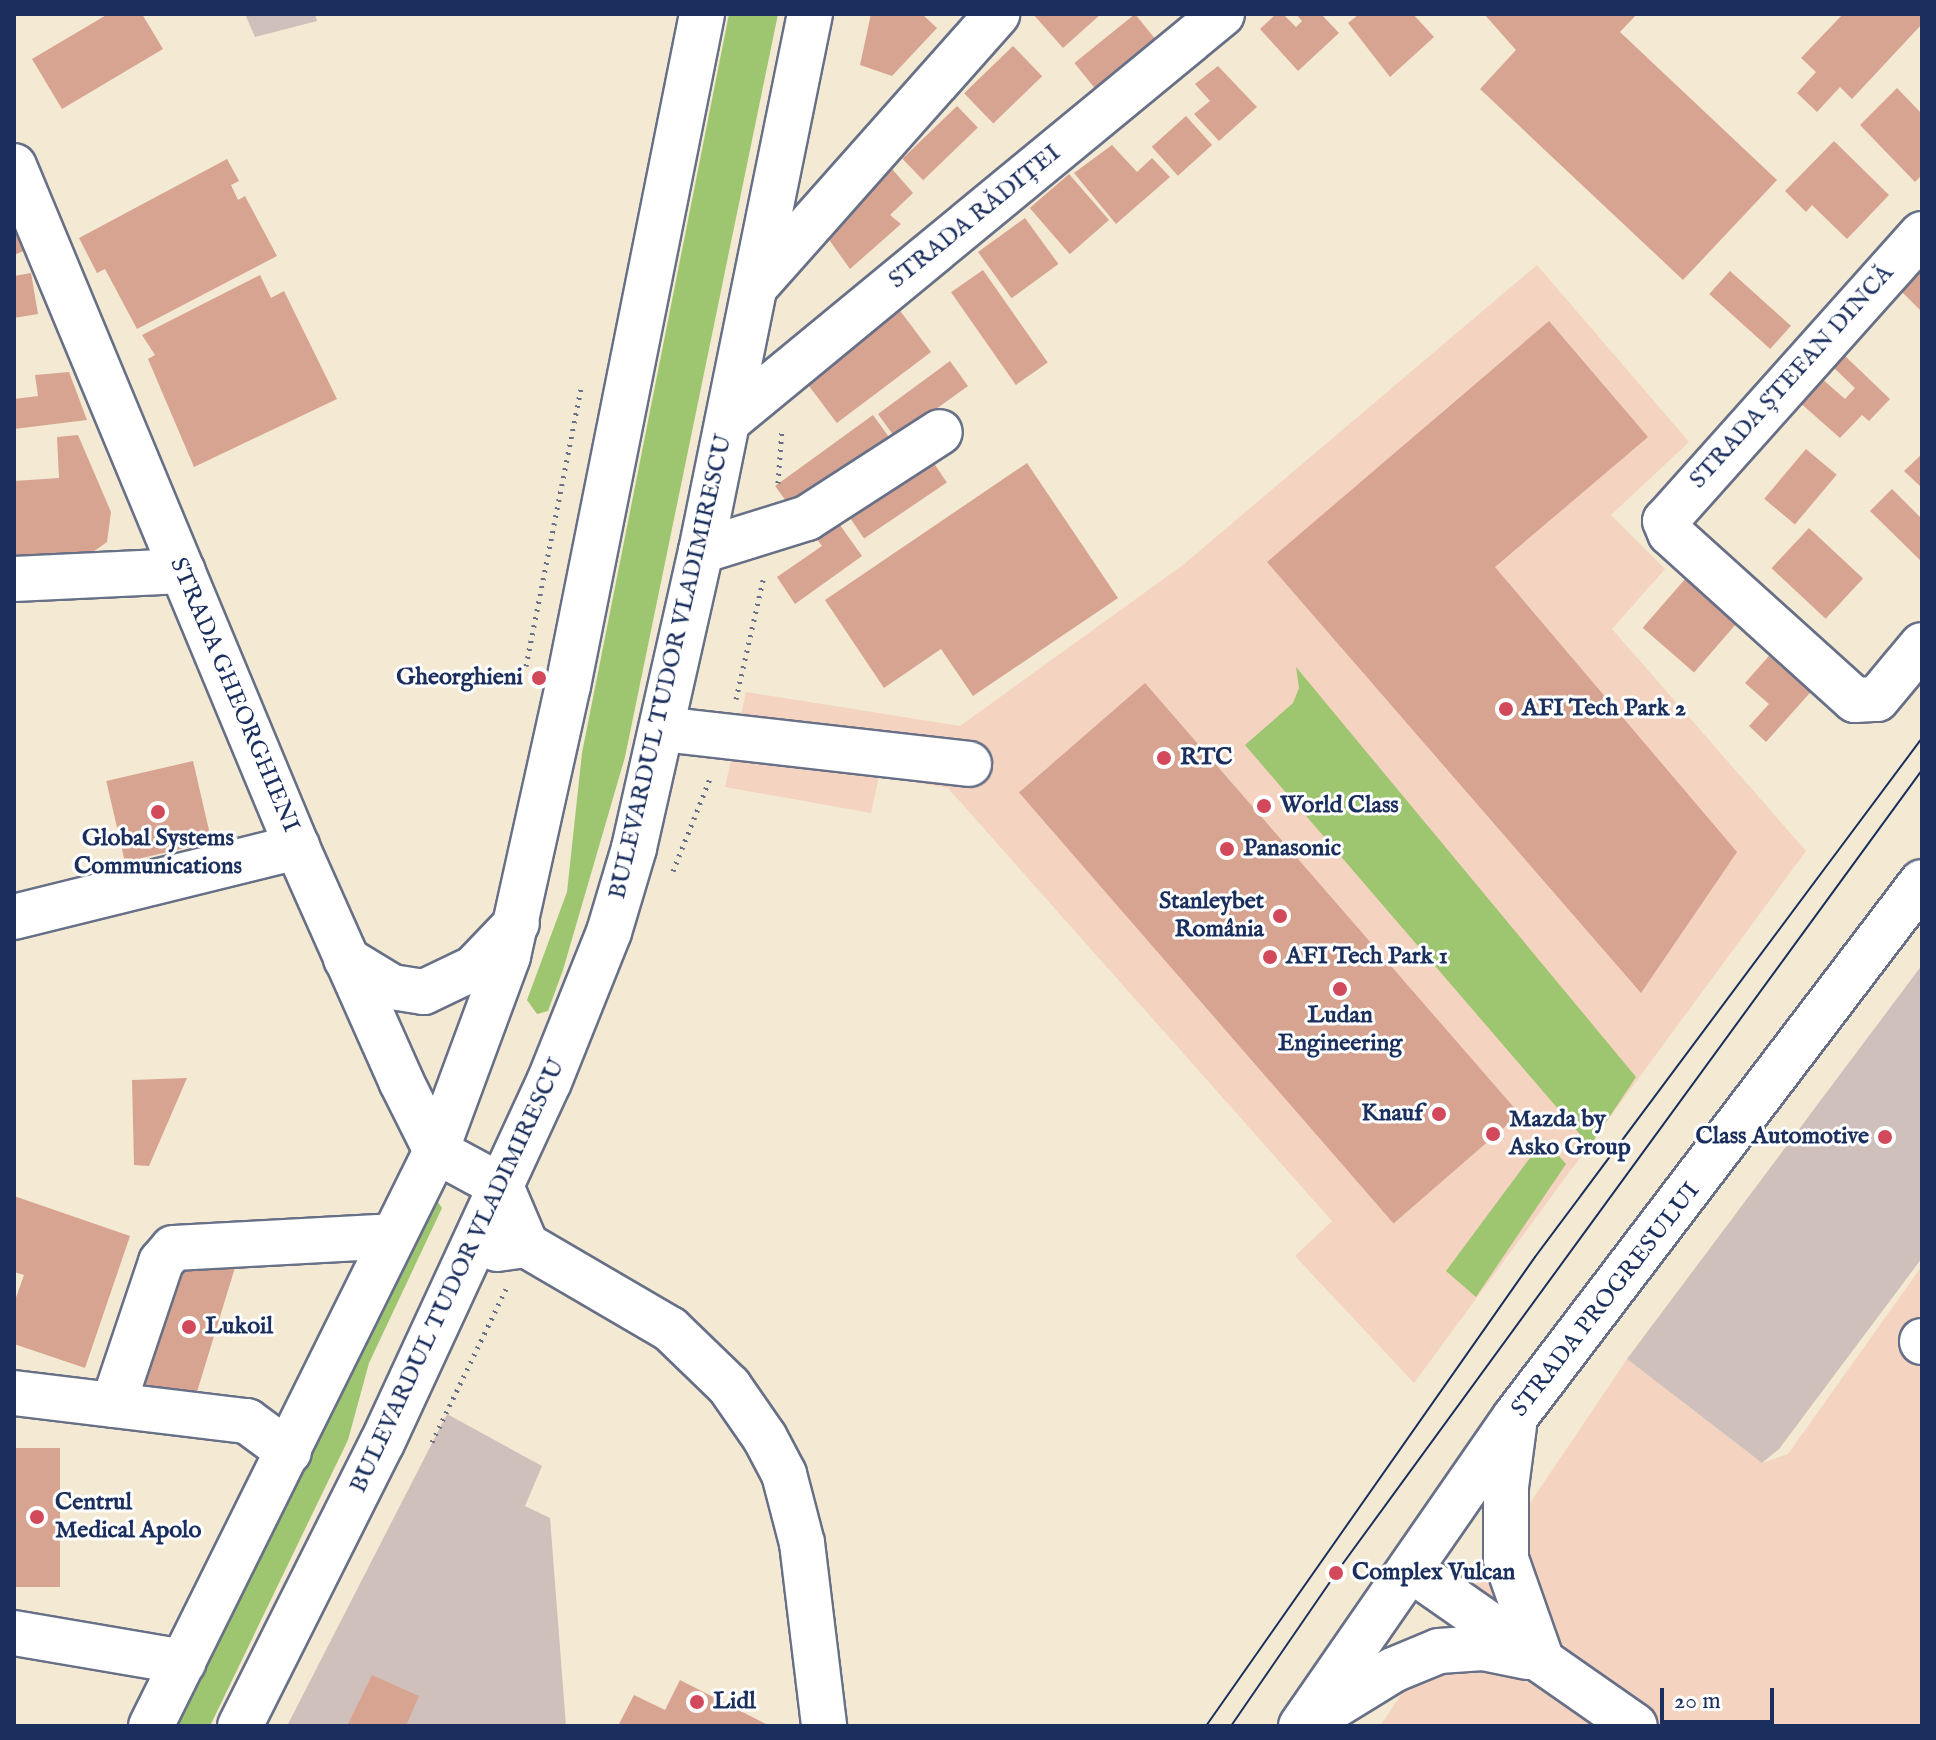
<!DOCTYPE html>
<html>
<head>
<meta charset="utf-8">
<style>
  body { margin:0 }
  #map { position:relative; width:1936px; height:1740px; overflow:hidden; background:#f4e9d2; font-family:"IM FELL English",serif }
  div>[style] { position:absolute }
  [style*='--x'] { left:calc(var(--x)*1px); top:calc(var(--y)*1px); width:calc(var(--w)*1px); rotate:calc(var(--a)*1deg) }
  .built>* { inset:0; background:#f4d3c0 }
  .industrial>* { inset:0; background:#d0c0bc }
  .green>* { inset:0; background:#9ec570 }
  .building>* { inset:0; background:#d8a492; transform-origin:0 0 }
  .path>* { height:5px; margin-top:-2.5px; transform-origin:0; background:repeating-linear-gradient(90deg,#677087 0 2px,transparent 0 8px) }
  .roads { filter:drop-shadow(2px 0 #677087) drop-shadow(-2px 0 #677087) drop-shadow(0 2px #677087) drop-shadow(0 -2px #677087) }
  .minor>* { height:44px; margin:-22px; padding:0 22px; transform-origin:22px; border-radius:22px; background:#fff }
  .major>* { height:44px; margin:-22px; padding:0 22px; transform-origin:22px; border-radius:22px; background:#fff }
  .tram>* { height:2px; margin:-1px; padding:0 1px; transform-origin:1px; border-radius:1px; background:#1b2f5e }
  .dots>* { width:22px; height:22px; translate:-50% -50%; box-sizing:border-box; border:4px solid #fff; border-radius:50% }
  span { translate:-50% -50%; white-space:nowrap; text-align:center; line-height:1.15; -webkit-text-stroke:6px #fff; paint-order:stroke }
  .street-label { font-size:24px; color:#1b2f5e }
  .poi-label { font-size:24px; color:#1b2f5e; font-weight:700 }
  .right { translate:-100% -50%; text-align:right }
  .left { translate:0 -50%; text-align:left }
  .frame { position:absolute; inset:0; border:16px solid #1b2f5e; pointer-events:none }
  .scale { position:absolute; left:1660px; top:1688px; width:114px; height:36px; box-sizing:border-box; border:4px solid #1b2f5e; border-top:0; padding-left:10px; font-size:24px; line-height:28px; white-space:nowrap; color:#1b2f5e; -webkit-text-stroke:6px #fff; paint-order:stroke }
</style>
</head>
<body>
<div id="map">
  <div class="built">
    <i style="clip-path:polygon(1537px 265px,1689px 442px,1611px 515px,1665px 569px,1612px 629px,1806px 851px,1414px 1383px,1295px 1256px,1332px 1221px,948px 788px,879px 776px,871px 813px,725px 787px,746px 692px,960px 726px,1183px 565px)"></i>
    <i style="clip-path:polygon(1922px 1266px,1922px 1726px,1380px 1726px,1627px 1359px,1762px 1463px,1788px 1454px)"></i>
  </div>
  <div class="industrial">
    <i style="clip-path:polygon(245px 14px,315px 14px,317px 21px,255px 37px)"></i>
    <i style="clip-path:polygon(1922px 965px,1922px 1258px,1779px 1449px,1762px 1463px,1627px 1359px)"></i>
    <i style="clip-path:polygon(447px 1414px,542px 1466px,525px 1506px,550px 1518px,566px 1726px,287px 1726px)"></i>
  </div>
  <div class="green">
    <i style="clip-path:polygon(729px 14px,778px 14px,625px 757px,563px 970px,548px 1011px,537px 1014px,527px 1000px,567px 892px,582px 753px)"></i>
    <i style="clip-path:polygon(1296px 667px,1636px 1077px,1590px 1146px,1245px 745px,1293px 703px,1299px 688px)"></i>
    <i style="clip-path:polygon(1544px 1139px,1566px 1164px,1476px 1297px,1446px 1271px)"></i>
    <i style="clip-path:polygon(438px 1202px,442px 1208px,369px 1363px,348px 1440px,210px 1726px,178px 1726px,432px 1205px)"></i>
  </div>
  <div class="building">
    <i style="clip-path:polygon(108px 14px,142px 14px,163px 49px,62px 109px,32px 59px)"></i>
    <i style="clip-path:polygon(871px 14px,922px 14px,937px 28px,892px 76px,860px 65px)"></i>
    <i style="clip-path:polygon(1033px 14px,1101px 14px,1063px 48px)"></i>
    <i style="left:1135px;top:14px;width:36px;height:78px;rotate:51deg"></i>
    <i style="clip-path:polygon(1276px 14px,1283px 14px,1296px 27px,1302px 21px,1296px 14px,1321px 14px,1339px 33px,1298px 71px,1260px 29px)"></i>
    <i style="clip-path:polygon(1359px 14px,1413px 14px,1434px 37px,1390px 77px,1348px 23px)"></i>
    <i style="clip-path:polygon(1484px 14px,1637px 14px,1620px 32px,1777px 180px,1683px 280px,1480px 89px,1516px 50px)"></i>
    <i style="clip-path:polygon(1843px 14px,1922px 14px,1922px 24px,1852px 99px,1840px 87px,1817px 112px,1797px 93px,1816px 72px,1801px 58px)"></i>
    <i style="left:1013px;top:46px;width:42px;height:68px;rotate:46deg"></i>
    <i style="clip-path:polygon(1218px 66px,1257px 107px,1219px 141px,1194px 114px,1210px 101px,1195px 84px)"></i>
    <i style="clip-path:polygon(1897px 88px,1922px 114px,1922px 175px,1915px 182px,1860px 125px)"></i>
    <i style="left:957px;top:106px;width:30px;height:76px;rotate:46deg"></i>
    <i style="left:1186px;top:116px;width:39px;height:46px;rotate:48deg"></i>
    <i style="clip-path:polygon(1834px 141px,1889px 195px,1847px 239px,1812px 205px,1806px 212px,1785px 191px)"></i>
    <i style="clip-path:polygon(1112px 145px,1137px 172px,1152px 158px,1170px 177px,1116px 224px,1074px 173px)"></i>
    <i style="clip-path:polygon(227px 159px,239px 181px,231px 185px,238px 200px,245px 196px,277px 256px,137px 329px,105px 269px,97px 273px,79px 238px)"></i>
    <i style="clip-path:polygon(886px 162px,913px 193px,890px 215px,901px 224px,850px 269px,825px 234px)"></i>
    <i style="left:1069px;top:174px;width:61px;height:52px;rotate:49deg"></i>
    <i style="left:1025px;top:218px;width:57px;height:58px;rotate:54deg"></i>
    <i style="clip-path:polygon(14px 223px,26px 250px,14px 255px)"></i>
    <i style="clip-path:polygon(1922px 250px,1922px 312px,1891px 281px)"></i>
    <i style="left:983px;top:270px;width:113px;height:39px;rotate:55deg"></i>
    <i style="left:1730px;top:271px;width:82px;height:31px;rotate:42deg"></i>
    <i style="clip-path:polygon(31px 273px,38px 314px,14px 318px,14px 276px)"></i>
    <i style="clip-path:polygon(260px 275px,271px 298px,284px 291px,337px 399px,194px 467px,148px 359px,155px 355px,142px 335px)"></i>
    <i style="left:898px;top:308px;width:55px;height:118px;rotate:53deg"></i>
    <i style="clip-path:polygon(1549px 321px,1648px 437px,1495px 567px,1737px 852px,1641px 993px,1267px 562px)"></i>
    <i style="clip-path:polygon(1844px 355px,1890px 399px,1869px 421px,1862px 415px,1840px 438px,1798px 401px,1820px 377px,1845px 399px,1855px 388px,1833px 367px)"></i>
    <i style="clip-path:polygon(950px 361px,968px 386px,918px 422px,901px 446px,878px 414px)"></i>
    <i style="clip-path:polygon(69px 372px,87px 420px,14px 429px,14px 399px,38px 396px,35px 375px)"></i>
    <i style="left:873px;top:415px;width:42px;height:121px;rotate:54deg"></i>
    <i style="clip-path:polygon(78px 435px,111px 512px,107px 542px,93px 552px,14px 556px,14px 481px,59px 478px,57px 437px)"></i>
    <i style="left:1806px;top:449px;width:40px;height:65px;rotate:40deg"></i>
    <i style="clip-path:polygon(1922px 454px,1922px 488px,1904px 471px)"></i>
    <i style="left:929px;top:456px;width:32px;height:100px;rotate:56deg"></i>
    <i style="clip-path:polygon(1027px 463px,1118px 598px,973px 696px,941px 649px,884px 688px,825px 600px)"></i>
    <i style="clip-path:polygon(1892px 489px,1922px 519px,1922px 562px,1870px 511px)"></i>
    <i style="clip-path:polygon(835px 518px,862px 556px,795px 604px,777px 577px,822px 546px,813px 534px)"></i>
    <i style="left:1809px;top:528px;width:74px;height:55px;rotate:43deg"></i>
    <i style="left:1686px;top:578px;width:68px;height:66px;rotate:41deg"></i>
    <i style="clip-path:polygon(1776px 648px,1817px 685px,1766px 742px,1749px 726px,1769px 704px,1745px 683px)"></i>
    <i style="left:1145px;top:683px;width:571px;height:167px;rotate:49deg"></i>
    <i style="left:193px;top:761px;width:83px;height:89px;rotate:77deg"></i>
    <i style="clip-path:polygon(187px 1078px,149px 1166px,134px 1165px,132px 1080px)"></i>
    <i style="clip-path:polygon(14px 1196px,130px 1236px,85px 1368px,14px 1344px,14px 1303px,24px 1275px,14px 1272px)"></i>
    <i style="left:184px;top:1253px;width:53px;height:139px;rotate:17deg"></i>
    <i style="left:14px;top:1448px;width:46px;height:139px"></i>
    <i style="clip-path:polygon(372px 1675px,419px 1696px,406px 1726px,347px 1726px)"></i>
    <i style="clip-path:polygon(680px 1680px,770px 1726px,618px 1726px,634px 1695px,665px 1710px)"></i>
  </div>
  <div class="path">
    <i style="--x:778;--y:483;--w:54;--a:-85.8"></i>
    <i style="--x:526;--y:666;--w:282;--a:-78.8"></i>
    <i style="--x:736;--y:699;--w:126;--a:-77.2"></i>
    <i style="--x:673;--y:871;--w:102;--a:-68.2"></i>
    <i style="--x:432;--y:1442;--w:170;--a:-64.2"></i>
  </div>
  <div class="roads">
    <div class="minor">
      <i style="--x:14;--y:166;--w:737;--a:67.43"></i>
      <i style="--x:297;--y:847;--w:256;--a:66"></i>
      <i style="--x:401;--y:1081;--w:78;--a:63.4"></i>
      <i style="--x:436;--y:1151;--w:74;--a:28.3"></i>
      <i style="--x:501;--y:1186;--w:64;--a:67"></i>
      <i style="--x:1922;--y:234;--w:385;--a:131.8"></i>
      <i style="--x:1665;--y:521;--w:13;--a:67"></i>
      <i style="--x:1670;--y:533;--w:249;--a:42.1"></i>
      <i style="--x:1855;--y:700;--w:22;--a:-3"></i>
      <i style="--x:1877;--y:699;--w:70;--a:-50.2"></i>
      <i style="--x:755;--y:287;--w:365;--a:-48.4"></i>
      <i style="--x:728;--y:421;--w:640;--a:-39.48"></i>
      <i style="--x:701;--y:551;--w:111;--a:-17.3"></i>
      <i style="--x:807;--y:518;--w:158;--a:-32.9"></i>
      <i style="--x:14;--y:579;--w:169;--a:-2.7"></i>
      <i style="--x:662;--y:729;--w:309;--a:6.5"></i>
      <i style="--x:14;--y:917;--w:292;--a:-13.9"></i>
      <i style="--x:346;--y:959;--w:54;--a:31.3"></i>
      <i style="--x:392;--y:987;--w:32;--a:9"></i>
      <i style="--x:424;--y:992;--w:55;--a:-25.6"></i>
      <i style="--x:474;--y:968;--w:62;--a:-46.3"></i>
      <i style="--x:497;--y:1249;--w:29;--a:-8"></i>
      <i style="--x:526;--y:1245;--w:167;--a:30.3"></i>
      <i style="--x:670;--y:1329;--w:82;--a:44"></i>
      <i style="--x:729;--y:1386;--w:63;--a:55.3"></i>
      <i style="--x:765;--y:1438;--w:41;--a:62.2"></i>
      <i style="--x:784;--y:1474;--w:71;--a:75.4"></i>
      <i style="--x:802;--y:1543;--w:184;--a:83.1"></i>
      <i style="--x:1922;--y:1341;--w:1;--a:90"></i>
      <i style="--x:14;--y:1393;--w:235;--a:6.9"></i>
      <i style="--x:247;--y:1421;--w:52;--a:36.4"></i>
      <i style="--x:113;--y:1405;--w:151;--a:-71.4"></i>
      <i style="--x:161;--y:1262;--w:18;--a:-49"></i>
      <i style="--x:173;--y:1248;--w:220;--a:-3.1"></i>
      <i style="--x:1410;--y:1569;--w:274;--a:34.9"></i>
      <i style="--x:14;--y:1633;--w:172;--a:9.7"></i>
      <i style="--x:1302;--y:1726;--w:107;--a:-31.6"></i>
      <i style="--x:1393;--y:1670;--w:50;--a:-22.4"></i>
      <i style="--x:1439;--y:1651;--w:44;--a:-3.9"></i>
      <i style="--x:1483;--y:1648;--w:45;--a:11.6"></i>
    </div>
    <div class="major">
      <i style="--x:1514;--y:1426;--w:62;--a:97.5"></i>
      <i style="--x:1506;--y:1487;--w:72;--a:90"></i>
      <i style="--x:1506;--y:1559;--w:108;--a:70.6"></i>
      <i style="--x:151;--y:1726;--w:642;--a:-63.63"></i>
      <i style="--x:436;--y:1151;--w:208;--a:-69.7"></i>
      <i style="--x:508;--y:956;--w:277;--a:-77.5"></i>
      <i style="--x:568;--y:686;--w:685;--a:-78.72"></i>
      <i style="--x:240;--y:1726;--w:317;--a:-63.4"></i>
      <i style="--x:382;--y:1443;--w:398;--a:-65.2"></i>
      <i style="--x:549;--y:1082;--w:162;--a:-68.2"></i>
      <i style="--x:609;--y:932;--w:88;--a:-73.4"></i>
      <i style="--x:634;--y:848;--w:304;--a:-77.3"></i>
      <i style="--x:701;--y:551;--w:548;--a:-78.53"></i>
      <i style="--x:1301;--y:1726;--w:376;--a:-55.3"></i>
      <i style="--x:1515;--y:1417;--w:672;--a:-52.74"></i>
    </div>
  </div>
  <div class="tram">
    <i style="--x:1206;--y:1726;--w:573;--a:-54.95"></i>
    <i style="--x:1535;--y:1257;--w:647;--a:-53.29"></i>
    <i style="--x:1231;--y:1726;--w:186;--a:-55.5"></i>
    <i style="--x:1336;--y:1573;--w:994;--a:-53.88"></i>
  </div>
  <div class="dots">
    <i style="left:539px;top:678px;background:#d1495b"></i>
    <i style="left:1506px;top:709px;background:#d1495b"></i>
    <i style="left:1164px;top:758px;background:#d1495b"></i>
    <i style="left:1264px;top:806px;background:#d1495b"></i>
    <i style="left:158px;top:812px;background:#d1495b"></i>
    <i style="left:1227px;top:849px;background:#d1495b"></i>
    <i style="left:1280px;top:916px;background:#d1495b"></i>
    <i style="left:1270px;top:957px;background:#d1495b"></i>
    <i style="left:1340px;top:989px;background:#d1495b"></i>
    <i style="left:1439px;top:1114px;background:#d1495b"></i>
    <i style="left:1493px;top:1134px;background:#d1495b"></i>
    <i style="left:1885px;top:1137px;background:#d1495b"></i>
    <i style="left:189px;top:1327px;background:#d1495b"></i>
    <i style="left:37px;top:1517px;background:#d1495b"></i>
    <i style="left:1336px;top:1573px;background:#d1495b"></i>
    <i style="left:697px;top:1702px;background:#d1495b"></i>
  </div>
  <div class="street-label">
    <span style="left:975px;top:217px;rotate:-39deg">STRADA RĂDIȚEI</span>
    <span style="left:1792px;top:377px;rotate:-48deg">STRADA ȘTEFAN DINCĂ</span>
    <span style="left:671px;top:667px;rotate:-77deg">BULEVARDUL TUDOR VLADIMIRESCU</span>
    <span style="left:234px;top:695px;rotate:67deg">STRADA GHEORGHIENI</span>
    <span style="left:458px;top:1276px;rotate:-65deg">BULEVARDUL TUDOR VLADIMIRESCU</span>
    <span style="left:1606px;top:1300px;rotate:-52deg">STRADA PROGRESULUI</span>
  </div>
  <div class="poi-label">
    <span class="right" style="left:523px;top:678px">Gheorghieni</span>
    <span class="left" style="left:1522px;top:709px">AFI Tech Park 2</span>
    <span class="left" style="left:1180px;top:758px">RTC</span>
    <span class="left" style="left:1280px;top:806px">World Class</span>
    <span style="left:158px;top:853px">Global Systems<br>Communications</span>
    <span class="left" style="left:1243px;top:849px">Panasonic</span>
    <span class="right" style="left:1264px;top:916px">Stanleybet<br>România</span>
    <span class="left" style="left:1286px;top:957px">AFI Tech Park 1</span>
    <span style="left:1340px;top:1030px">Ludan<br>Engineering</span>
    <span class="right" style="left:1423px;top:1114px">Knauf</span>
    <span class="left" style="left:1509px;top:1134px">Mazda by<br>Asko Group</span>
    <span class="right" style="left:1869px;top:1137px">Class Automotive</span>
    <span class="left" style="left:205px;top:1327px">Lukoil</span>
    <span class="left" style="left:55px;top:1517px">Centrul<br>Medical Apolo</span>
    <span class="left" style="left:1352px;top:1573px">Complex Vulcan</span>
    <span class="left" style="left:713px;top:1702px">Lidl</span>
  </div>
  <div class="frame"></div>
  <div class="scale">20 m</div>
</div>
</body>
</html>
